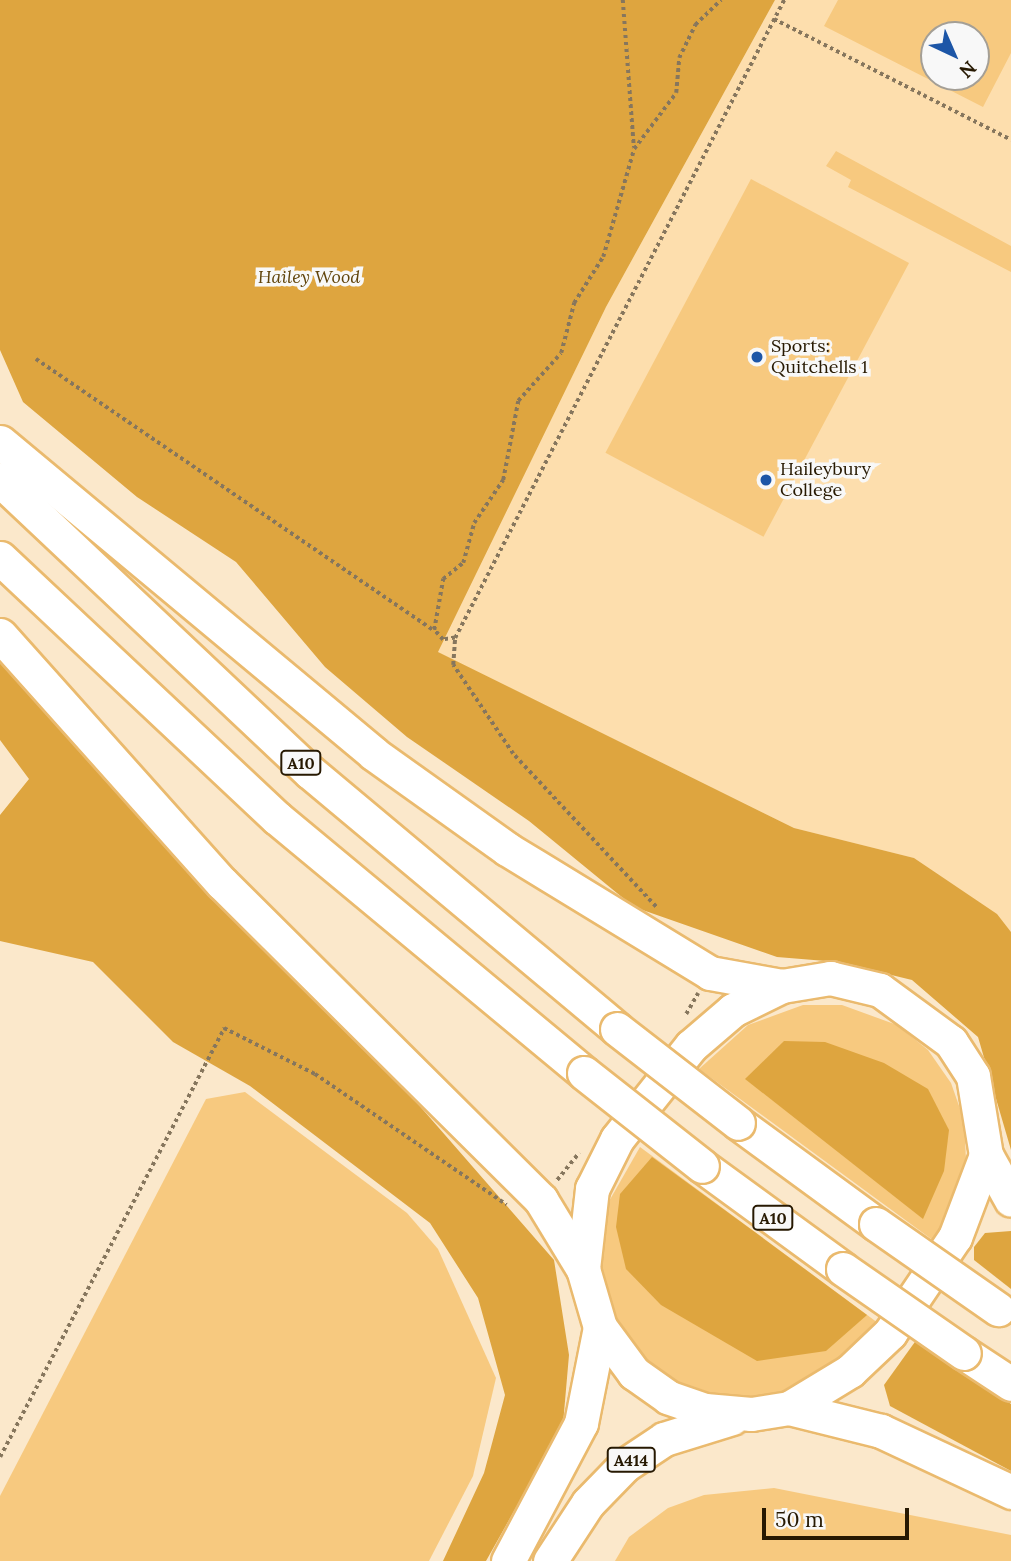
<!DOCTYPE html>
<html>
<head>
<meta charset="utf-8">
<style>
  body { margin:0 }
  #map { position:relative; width:1011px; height:1561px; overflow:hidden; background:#fbe8cb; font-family:Lora,serif }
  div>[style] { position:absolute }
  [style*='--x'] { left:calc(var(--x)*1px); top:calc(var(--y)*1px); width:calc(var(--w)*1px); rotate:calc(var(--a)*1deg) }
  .built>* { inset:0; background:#fddead }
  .green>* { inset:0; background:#f7c97f; transform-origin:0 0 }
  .forest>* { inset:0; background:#dea53f }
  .path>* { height:3.5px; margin-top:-1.75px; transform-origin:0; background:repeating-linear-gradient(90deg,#86765d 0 3.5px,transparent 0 7px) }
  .roads { filter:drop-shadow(2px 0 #eaba6e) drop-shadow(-2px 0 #eaba6e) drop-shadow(0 2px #eaba6e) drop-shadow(0 -2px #eaba6e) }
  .trunk>* { height:33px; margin:-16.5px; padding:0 16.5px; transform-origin:16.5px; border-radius:16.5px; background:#fff }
  .bridges { filter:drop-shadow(2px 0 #eaba6e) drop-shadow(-2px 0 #eaba6e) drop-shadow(0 2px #eaba6e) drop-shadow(0 -2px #eaba6e) }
  .trunk-bridge>* { height:33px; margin:-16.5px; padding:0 16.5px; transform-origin:16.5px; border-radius:16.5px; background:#fff }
  .dots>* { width:19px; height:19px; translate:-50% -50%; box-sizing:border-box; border:4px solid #f8f8f8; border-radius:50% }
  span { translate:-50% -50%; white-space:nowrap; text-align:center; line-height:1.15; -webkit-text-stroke:7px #f8f8f8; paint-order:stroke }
  .shield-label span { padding:2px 5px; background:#f8f8f8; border:2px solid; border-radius:5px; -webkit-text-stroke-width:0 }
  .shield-label { font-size:16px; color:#271902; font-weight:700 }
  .park-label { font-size:18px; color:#60430a; font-style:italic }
  .poi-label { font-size:18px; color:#271902 }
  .left { translate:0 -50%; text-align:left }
  .north { position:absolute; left:920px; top:21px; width:70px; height:70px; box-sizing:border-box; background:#f8f8f8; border:2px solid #a49f96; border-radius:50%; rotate:136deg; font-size:19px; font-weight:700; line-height:28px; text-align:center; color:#271902 }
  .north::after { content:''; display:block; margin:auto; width:24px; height:32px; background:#1d56a7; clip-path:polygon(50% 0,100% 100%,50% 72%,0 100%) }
  .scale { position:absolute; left:762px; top:1508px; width:147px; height:32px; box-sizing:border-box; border:4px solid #271902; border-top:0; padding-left:9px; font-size:21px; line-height:24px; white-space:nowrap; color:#271902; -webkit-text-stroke:5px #f8f8f8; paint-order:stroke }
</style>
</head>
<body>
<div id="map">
  <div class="built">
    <i style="clip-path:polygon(evenodd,775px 0,1011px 0,1011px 932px,996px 914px,914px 858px,794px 828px,437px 652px,606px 307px,775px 0,934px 35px,976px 35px,976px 77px,934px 77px,934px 35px)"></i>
  </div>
  <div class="green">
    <i style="clip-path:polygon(evenodd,838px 0,1011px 0,1011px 53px,983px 107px,824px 26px,838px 0,934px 35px,976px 35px,976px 77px,934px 77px,934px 35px)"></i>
    <i style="clip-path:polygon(836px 151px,1011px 246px,1011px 272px,848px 187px,851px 180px,826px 166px)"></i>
    <i style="left:751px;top:179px;width:179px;height:310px;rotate:28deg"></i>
    <i style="clip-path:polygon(803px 1005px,842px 1005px,897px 1025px,928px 1050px,951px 1083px,964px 1120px,966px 1160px,958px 1199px,934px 1241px,699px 1069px,748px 1025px)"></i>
    <i style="clip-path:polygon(245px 1092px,407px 1213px,438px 1249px,496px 1378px,473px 1476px,429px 1561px,0 1561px,0 1496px,206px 1099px)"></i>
    <i style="clip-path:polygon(640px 1147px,878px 1323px,860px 1348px,794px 1393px,733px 1401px,675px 1384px,642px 1360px,617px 1328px,598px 1270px,604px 1210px)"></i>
    <i style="clip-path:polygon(774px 1488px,1011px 1535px,1011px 1561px,615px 1561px,629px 1537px,668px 1508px,704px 1495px)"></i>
  </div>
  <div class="forest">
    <i style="clip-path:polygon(0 0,775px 0,606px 307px,438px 652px,794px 828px,914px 858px,997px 914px,1011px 932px,1011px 1150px,978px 1037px,912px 980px,838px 962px,777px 957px,634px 907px,529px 821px,407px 737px,325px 667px,236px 562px,137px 497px,23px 402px,0 350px)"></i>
    <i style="clip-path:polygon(0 648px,187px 871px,411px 1096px,554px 1260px,569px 1355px,563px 1424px,486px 1561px,443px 1561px,484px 1473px,505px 1395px,478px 1298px,430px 1223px,250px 1086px,173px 1042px,93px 962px,0 941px,0 815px,29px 779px,0 740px)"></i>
    <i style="clip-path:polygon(784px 1041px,825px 1042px,884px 1063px,928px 1089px,949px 1130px,944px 1171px,923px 1219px,745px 1079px)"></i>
    <i style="clip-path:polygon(652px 1157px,752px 1230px,867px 1315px,826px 1351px,757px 1361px,661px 1305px,626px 1269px,616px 1227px,620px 1194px)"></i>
    <i style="clip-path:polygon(1011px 1231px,1011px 1289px,974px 1260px,974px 1247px,985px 1233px)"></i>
    <i style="clip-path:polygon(917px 1339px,1011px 1404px,1011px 1471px,890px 1406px,884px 1385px)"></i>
  </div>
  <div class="path">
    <i style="--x:623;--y:0;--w:148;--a:85.7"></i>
    <i style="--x:774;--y:19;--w:266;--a:27"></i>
    <i style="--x:36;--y:359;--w:482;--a:34.3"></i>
    <i style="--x:455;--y:638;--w:12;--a:171"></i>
    <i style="--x:443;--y:640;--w:13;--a:-132"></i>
    <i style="--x:434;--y:630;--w:52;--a:-80"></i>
    <i style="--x:443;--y:579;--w:26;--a:-39"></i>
    <i style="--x:463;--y:563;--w:41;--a:-74.6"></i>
    <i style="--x:474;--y:523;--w:52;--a:-56"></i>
    <i style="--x:503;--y:480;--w:80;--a:-79.2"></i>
    <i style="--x:518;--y:401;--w:64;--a:-48.1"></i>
    <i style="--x:561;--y:353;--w:52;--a:-75.4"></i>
    <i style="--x:574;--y:303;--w:54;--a:-57.8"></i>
    <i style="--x:603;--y:257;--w:112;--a:-74"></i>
    <i style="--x:634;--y:149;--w:70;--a:-53.1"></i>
    <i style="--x:676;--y:93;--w:35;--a:-85"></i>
    <i style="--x:679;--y:58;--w:37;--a:-64"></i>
    <i style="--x:695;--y:25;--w:36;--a:-44"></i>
    <i style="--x:656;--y:907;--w:209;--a:-133.1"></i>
    <i style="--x:513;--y:754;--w:107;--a:-124"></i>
    <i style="--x:453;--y:665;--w:27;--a:-86"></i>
    <i style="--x:455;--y:638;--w:718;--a:-62.72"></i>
    <i style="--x:686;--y:1014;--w:24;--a:-60"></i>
    <i style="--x:557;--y:1180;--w:35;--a:-51"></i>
    <i style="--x:0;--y:1457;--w:484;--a:-62.4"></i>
    <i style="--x:224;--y:1028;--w:102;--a:26.8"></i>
    <i style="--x:315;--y:1074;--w:232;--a:34.3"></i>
  </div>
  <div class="roads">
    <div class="trunk">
      <i style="--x:0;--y:442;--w:487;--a:39.8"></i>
      <i style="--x:374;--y:754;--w:163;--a:35.5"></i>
      <i style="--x:507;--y:849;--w:238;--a:31.4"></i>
      <i style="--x:710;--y:973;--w:73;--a:10.2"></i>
      <i style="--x:0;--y:480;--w:426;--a:43.3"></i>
      <i style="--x:310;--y:772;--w:400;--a:39.9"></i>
      <i style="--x:0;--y:558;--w:380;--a:43.2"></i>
      <i style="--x:277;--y:818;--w:399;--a:39.7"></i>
      <i style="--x:0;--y:635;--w:333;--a:48.2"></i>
      <i style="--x:222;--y:883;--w:450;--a:44.8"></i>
      <i style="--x:541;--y:1200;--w:81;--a:58.7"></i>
      <i style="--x:830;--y:978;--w:51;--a:13.5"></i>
      <i style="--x:880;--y:990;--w:88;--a:36.2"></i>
      <i style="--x:951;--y:1042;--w:40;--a:57.1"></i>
      <i style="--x:973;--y:1076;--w:80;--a:80.7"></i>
      <i style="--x:986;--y:1155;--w:88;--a:110.7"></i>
      <i style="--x:955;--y:1237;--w:116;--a:124.1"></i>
      <i style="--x:890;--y:1333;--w:55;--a:136.5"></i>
      <i style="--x:850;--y:1371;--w:71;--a:148.8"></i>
      <i style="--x:789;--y:1408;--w:38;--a:171"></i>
      <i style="--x:751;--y:1414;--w:46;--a:-175"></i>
      <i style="--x:705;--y:1410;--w:39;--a:-161"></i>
      <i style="--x:668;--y:1397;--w:42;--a:-144.8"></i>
      <i style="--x:634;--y:1373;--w:57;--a:-126.5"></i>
      <i style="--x:600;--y:1327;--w:60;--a:-106.3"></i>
      <i style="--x:583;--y:1269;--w:81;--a:-83.6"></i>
      <i style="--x:592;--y:1189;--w:56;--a:-63.4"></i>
      <i style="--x:617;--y:1139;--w:119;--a:-51.5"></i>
      <i style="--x:691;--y:1046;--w:55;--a:-40.6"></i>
      <i style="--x:733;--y:1010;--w:55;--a:-26.1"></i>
      <i style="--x:782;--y:986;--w:49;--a:-9.5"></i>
      <i style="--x:738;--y:1123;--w:171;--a:36.2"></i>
      <i style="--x:986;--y:1155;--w:51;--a:60.9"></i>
      <i style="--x:702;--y:1166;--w:175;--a:36.1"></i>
      <i style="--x:964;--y:1353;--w:56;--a:33.4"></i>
      <i style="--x:789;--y:1408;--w:95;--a:14"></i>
      <i style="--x:881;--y:1431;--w:144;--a:25.1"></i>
      <i style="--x:508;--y:1561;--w:156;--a:-62.1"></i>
      <i style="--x:581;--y:1423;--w:98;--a:-78.8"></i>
      <i style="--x:550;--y:1561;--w:69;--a:-56.8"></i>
      <i style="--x:588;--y:1503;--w:53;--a:-45.8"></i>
      <i style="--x:625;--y:1465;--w:47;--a:-33.7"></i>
      <i style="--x:664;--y:1439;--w:71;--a:-17.2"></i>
    </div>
  </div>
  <div class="bridges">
    <div class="trunk-bridge">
      <i style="--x:617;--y:1029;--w:153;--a:37.8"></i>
      <i style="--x:584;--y:1073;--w:150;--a:38.2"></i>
      <i style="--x:876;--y:1224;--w:149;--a:34.9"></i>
      <i style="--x:843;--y:1269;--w:147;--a:34.8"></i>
    </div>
  </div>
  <div class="dots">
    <i style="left:757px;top:357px;background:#1d56a7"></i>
    <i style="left:766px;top:480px;background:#1d56a7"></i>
  </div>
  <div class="shield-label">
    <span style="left:301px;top:763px">A10</span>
    <span style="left:773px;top:1218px">A10</span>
    <span style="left:631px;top:1460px">A414</span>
  </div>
  <div class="park-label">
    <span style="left:309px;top:277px">Hailey Wood</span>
  </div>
  <div class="poi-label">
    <span class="left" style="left:771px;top:357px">Sports:<br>Quitchells 1</span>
    <span class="left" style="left:780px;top:480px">Haileybury<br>College</span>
  </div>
  <div class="north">N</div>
  <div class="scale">50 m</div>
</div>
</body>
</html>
